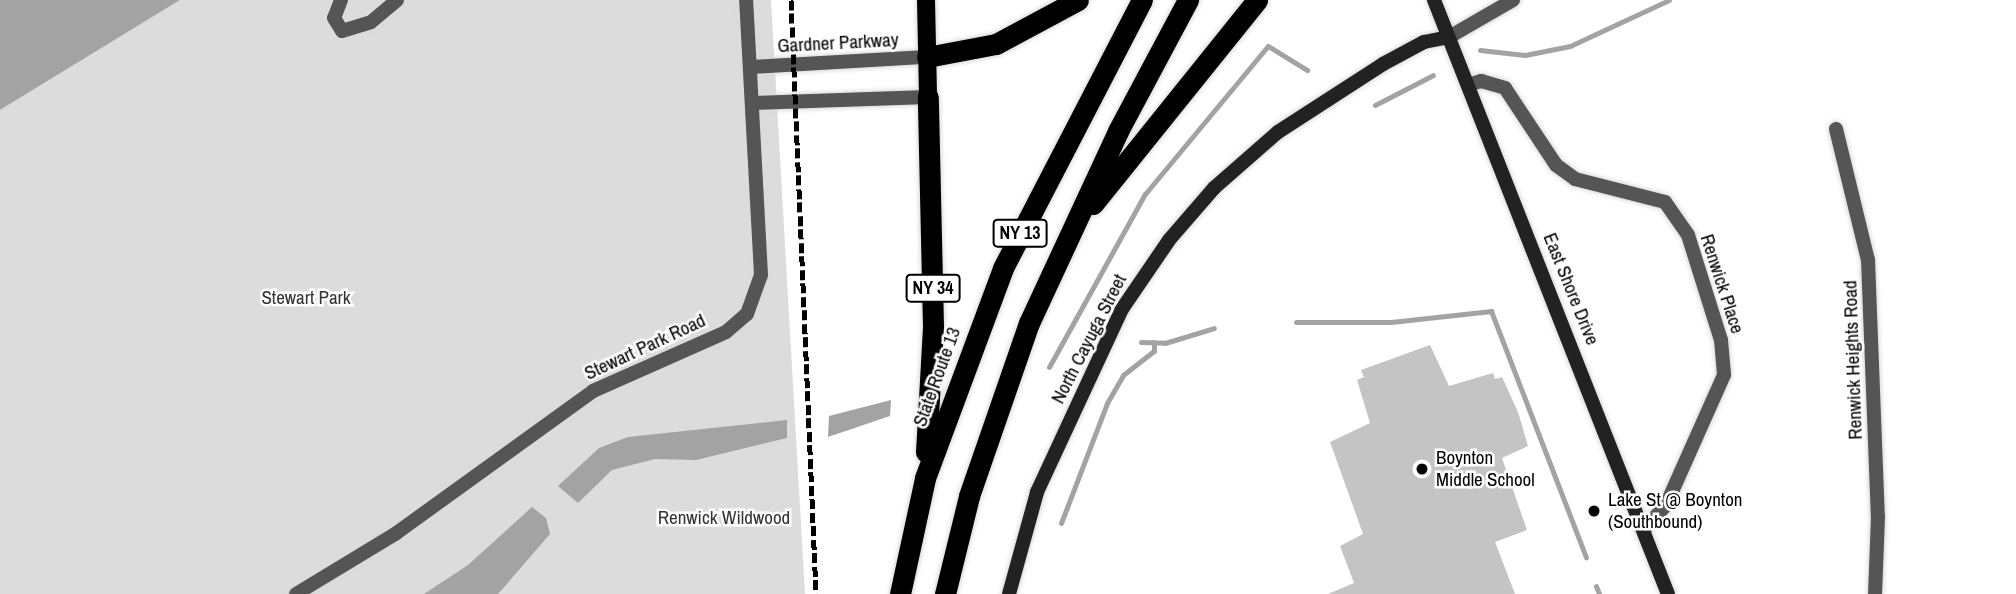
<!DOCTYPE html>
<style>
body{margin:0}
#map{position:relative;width:2016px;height:594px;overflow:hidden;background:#fff;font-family:"Archivo Narrow",sans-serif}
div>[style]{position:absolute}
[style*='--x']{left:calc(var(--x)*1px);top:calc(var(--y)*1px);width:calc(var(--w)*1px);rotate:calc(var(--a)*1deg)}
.green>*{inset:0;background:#dcdcdc}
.water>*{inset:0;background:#a3a3a3}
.stream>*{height:5px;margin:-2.5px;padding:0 2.5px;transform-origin:2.5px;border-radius:2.5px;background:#a3a3a3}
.building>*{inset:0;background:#c4c4c4}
.roads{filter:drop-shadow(0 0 2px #dbdbdb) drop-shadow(0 0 2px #dbdbdb)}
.street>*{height:14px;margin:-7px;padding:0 7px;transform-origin:7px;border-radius:7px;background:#555}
.secondary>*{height:14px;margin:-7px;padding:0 7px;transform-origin:7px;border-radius:7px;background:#222}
.primary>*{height:18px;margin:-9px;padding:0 9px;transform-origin:9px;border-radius:9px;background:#000}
.highway>*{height:21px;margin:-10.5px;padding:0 10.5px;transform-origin:10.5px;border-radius:10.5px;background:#000}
.rail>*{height:5px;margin-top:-2.5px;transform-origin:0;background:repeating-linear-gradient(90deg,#000 0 10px,transparent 0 13.5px)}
.dots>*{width:19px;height:19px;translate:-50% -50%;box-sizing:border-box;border:4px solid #fff;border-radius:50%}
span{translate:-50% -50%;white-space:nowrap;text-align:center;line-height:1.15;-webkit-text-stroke:5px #fff;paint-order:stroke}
.shield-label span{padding:2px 5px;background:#fff;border:2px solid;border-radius:5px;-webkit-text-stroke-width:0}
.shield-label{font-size:18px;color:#000;font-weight:700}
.street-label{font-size:19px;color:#000}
.park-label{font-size:19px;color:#333}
.poi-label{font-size:19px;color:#000}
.left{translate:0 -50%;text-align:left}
</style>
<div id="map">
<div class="green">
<div style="clip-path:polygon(180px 0,771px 0,805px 594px,0 594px,0 110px)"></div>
</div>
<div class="water">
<div style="clip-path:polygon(0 0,180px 0,0 110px)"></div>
<div style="clip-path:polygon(891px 400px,890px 416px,828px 437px,829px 416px)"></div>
<div style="clip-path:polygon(787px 420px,787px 438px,696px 460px,655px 459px,612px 470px,578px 503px,558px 486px,599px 448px,628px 437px)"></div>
<div style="clip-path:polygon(532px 507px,546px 518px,550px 534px,498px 594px,424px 594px,468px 565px)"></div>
</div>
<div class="stream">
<div style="--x:1480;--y:50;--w:45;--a:6.3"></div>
<div style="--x:1525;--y:55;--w:46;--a:-11.3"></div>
<div style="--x:1570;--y:46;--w:109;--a:-24.9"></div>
<div style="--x:1375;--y:105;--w:65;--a:-27.3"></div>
<div style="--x:1296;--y:322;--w:95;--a:0"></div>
<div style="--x:1391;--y:322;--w:101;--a:-6.3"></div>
<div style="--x:1491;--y:311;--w:264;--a:68.9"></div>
<div style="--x:1141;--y:342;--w:24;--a:2"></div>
<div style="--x:1165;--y:343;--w:51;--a:-17"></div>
<div style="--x:1049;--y:367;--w:198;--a:-61"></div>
<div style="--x:1145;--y:194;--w:192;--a:-50.3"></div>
<div style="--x:1268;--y:46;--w:46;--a:31.6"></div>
<div style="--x:1061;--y:523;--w:129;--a:-69"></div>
<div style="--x:1107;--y:403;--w:32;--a:-60"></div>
<div style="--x:1123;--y:375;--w:39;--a:-38"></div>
<div style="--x:1154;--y:351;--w:9;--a:-90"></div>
<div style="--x:1596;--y:586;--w:9;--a:69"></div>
</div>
<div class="building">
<div style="clip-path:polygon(1430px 345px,1449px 386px,1493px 373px,1495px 379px,1502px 377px,1518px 412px,1528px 446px,1502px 458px,1527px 530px,1495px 542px,1515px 594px,1328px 594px,1354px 583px,1340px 546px,1363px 534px,1330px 442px,1370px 423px,1357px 380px,1364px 377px,1361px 370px)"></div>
</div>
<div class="roads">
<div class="street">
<div style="--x:341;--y:0;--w:19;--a:111"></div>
<div style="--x:334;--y:18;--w:15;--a:58"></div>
<div style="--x:342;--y:31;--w:30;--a:-17"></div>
<div style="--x:371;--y:22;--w:34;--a:-40"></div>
<div style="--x:1449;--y:37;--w:74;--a:-30"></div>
<div style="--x:751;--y:67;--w:176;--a:-3.3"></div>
<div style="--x:1468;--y:85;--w:14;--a:-17"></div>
<div style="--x:1481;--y:81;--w:25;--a:16"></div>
<div style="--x:1505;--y:88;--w:92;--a:56.5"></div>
<div style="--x:1556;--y:165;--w:24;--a:36"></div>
<div style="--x:1575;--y:179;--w:93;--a:14.3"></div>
<div style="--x:1665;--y:202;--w:40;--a:55.1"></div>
<div style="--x:1688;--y:235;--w:110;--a:72.6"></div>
<div style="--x:1721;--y:340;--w:35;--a:85"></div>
<div style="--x:1724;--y:375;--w:142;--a:114"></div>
<div style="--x:1666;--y:505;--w:30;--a:132"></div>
<div style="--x:753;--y:103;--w:175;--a:-2"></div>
<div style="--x:1836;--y:129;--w:135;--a:76.3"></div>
<div style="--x:1868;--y:260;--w:257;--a:87.8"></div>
<div style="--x:1878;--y:517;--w:77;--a:92.2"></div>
<div style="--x:296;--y:594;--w:116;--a:-31.2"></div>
<div style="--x:395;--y:534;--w:244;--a:-35.8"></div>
<div style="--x:593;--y:391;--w:145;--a:-23.9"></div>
<div style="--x:726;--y:332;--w:28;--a:-41"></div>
<div style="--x:747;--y:314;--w:41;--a:-70.3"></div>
<div style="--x:761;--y:275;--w:275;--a:-93.1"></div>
</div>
<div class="secondary">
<div style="--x:1434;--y:0;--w:638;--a:68.5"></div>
<div style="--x:1009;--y:594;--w:106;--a:-74.6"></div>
<div style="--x:1037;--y:492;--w:202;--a:-65.1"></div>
<div style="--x:1122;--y:309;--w:83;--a:-55.7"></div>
<div style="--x:1169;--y:240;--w:69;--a:-49.1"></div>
<div style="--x:1214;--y:188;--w:85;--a:-41.2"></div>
<div style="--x:1278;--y:132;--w:125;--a:-32.9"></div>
<div style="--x:1383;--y:64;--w:47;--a:-28.2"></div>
<div style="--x:1424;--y:42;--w:25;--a:-11"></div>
</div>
<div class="primary">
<div style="--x:926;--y:0;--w:97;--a:88.8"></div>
</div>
<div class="highway">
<div style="--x:927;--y:57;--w:70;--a:-10.7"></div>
<div style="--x:996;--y:44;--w:93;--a:-28.2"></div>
<div style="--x:1093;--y:204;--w:262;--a:-51.2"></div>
<div style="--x:926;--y:452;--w:126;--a:-86.8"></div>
<div style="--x:933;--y:326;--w:229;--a:-91.3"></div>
<div style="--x:900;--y:594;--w:119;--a:-77.8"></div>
<div style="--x:925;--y:478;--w:224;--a:-69.6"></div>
<div style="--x:1003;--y:268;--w:302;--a:-62.6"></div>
<div style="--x:945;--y:594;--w:101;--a:-76.2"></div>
<div style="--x:969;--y:496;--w:183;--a:-70.9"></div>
<div style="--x:1029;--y:323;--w:212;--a:-65.1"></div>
<div style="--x:1118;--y:131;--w:149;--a:-61.9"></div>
</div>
</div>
<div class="rail">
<div style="--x:791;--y:0;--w:595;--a:87.59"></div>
</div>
<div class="dots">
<div style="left:1422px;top:469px;background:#000"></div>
<div style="left:1594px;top:511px;background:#000"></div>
</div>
<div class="shield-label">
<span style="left:1020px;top:233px">NY 13</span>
<span style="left:933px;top:288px">NY 34</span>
</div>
<div class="street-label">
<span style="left:838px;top:43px;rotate:-3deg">Gardner Parkway</span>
<span style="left:1722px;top:284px;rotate:72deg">Renwick Place</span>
<span style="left:1571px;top:289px;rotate:68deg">East Shore Drive</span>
<span style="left:1089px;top:339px;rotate:-63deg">North Cayuga Street</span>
<span style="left:645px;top:347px;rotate:-25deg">Stewart Park Road</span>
<span style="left:1853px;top:360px;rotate:-92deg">Renwick Heights Road</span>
<span style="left:937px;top:377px;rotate:-70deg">State Route 13</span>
</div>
<div class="park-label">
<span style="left:306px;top:298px">Stewart Park</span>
<span style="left:724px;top:518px">Renwick Wildwood</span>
</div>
<div class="poi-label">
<span class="left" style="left:1436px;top:469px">Boynton<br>Middle School</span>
<span class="left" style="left:1608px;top:511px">Lake St @ Boynton<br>(Southbound)</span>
</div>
</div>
